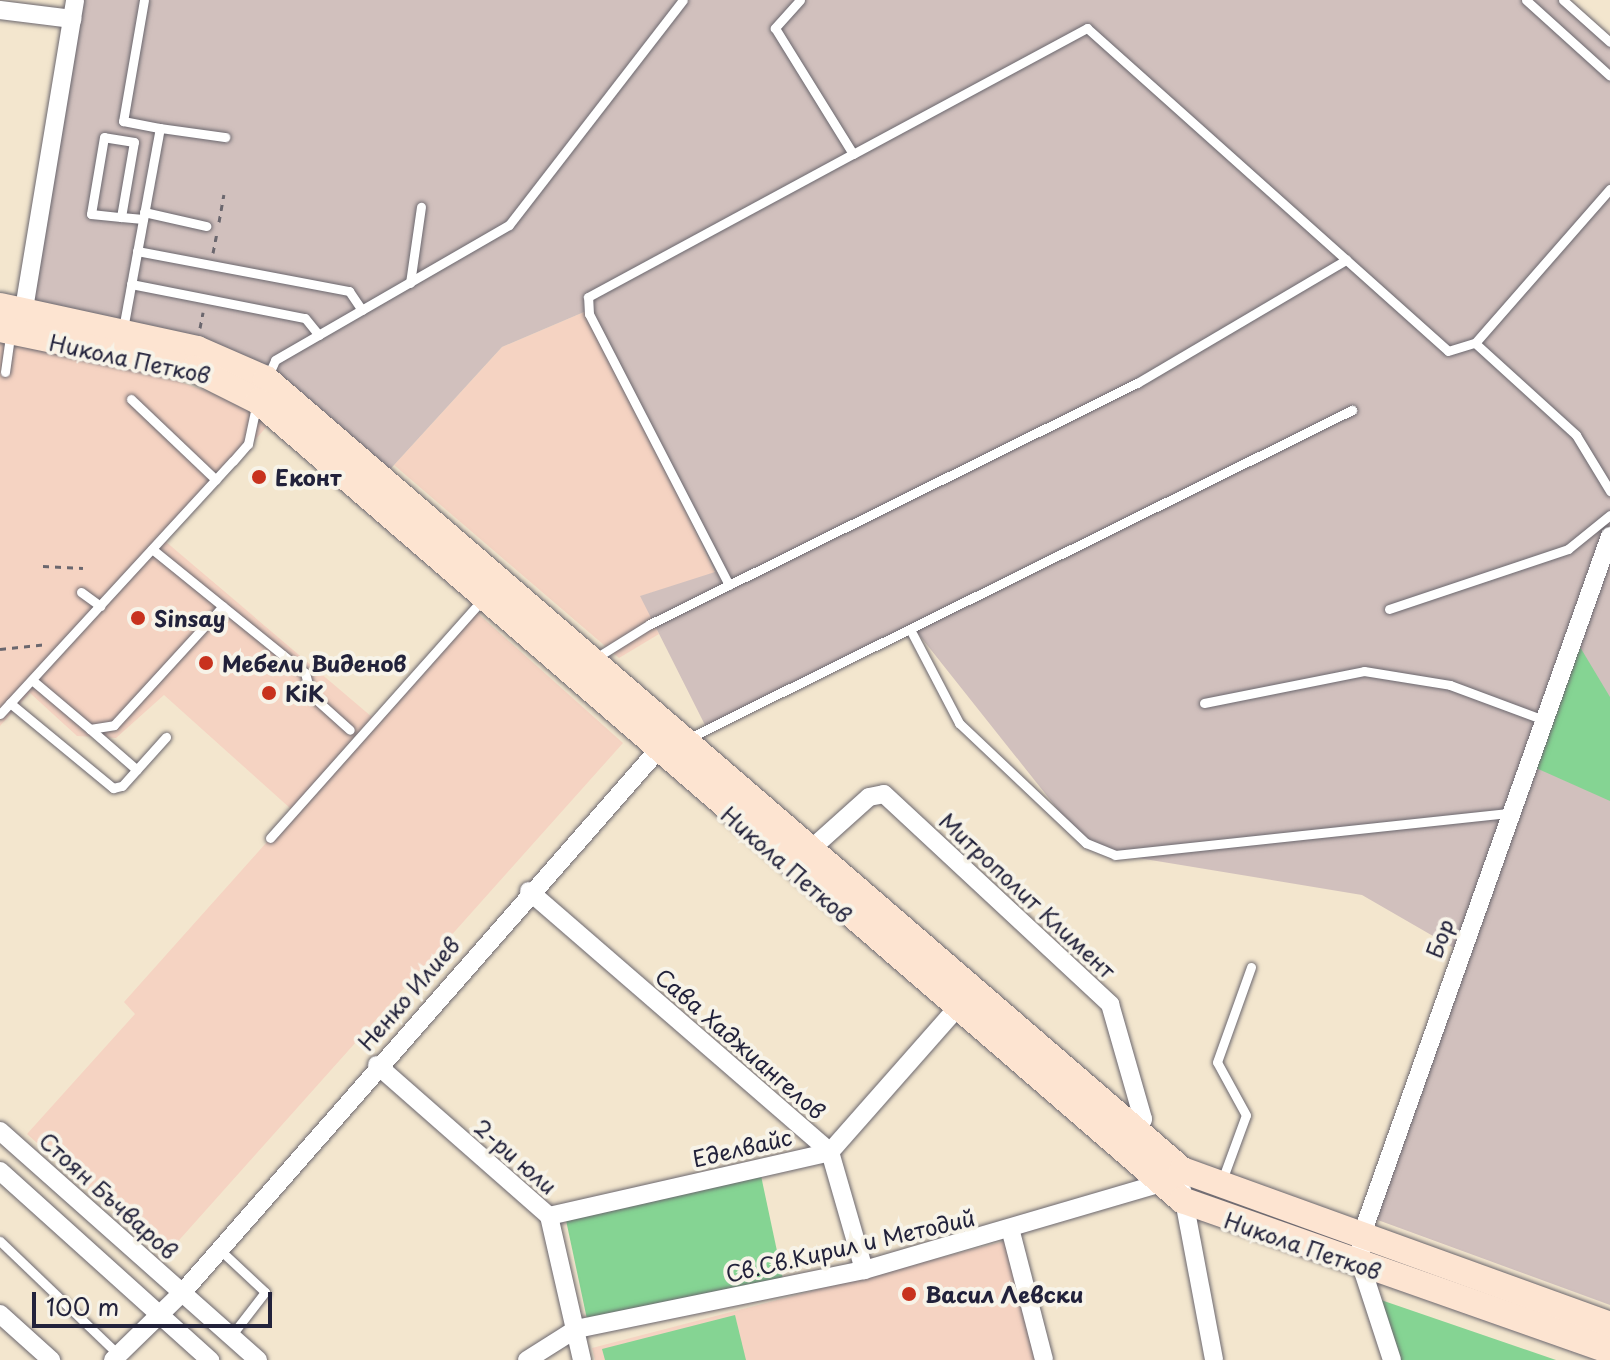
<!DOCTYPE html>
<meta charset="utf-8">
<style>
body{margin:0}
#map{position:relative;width:1610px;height:1360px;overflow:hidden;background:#f3e6ce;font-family:"Playpen Sans",sans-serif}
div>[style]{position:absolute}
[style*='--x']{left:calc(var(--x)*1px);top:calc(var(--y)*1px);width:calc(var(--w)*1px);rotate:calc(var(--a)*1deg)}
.built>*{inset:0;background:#f5d3c2}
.industrial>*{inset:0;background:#d1c0bd}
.green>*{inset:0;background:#85d493;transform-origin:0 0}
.path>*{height:3px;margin-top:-1.5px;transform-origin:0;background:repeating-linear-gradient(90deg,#6b676e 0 6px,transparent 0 12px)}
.roads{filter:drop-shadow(0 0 2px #6b676e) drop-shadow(0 0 2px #6b676e)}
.lane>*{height:9px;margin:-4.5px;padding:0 4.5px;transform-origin:4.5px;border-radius:4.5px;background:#fff}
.street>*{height:18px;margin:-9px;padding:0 9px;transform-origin:9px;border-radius:9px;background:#fff}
.secondary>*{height:26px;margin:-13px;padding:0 13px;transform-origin:13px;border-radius:13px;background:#fde4d1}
.dots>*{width:22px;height:22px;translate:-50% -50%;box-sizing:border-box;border:4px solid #f7f3e8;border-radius:50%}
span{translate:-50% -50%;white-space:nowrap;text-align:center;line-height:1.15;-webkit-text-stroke:8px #f7f3e8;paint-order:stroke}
.street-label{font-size:22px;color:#22223b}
.poi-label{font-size:22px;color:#22223b;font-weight:700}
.left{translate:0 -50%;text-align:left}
.scale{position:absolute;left:32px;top:1292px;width:240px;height:36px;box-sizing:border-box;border:4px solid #22223b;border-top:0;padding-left:10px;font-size:24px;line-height:28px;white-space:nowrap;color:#22223b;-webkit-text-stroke:6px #f7f3e8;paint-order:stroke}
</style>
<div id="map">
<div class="built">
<div style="clip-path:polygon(591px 309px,715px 573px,641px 596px,659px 634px,619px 658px,394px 465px,502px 347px)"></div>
<div style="clip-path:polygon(0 340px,171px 379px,230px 399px,269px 424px,165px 541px,372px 717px,291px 809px,164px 695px,116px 738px,77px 736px,30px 693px,0 726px)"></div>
<div style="clip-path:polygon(474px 610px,623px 743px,164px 1257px,27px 1134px,135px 1014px,124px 1002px)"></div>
<div style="clip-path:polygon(1005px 1241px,1035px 1360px,595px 1360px,592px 1348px)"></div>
</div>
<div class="industrial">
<div style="clip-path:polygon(83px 0,1569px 0,1610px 38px,1610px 1305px,1375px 1219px,1459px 951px,1362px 895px,1090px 850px,916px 631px,708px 731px,640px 596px,715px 572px,591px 309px,502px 347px,384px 476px,336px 432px,24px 312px)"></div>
</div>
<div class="green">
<div style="clip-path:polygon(1574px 637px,1610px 697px,1610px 801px,1527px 764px)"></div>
<div style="left:760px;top:1171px;width:112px;height:200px;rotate:78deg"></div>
<div style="clip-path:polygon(1381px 1300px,1556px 1360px,1397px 1360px)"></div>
<div style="clip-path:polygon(735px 1315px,746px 1360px,605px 1360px,602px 1349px)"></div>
</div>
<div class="path">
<div style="--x:219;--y:222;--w:28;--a:-80"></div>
<div style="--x:213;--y:253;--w:20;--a:-79"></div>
<div style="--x:200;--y:328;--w:16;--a:-79"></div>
<div style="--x:43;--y:566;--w:40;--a:2.9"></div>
<div style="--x:0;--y:649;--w:48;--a:-5.9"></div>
</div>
<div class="roads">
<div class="lane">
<div style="--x:144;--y:0;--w:123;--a:99.8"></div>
<div style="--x:123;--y:121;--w:38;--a:11"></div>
<div style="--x:800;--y:0;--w:38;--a:132"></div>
<div style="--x:775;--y:28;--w:148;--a:58.2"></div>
<div style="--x:853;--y:154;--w:266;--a:-28.3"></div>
<div style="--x:1087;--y:28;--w:484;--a:41.8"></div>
<div style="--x:1448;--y:351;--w:28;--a:-17"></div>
<div style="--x:1475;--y:343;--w:205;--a:-48.8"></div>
<div style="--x:1526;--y:0;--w:113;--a:42.1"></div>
<div style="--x:1563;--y:0;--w:63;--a:41.8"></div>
<div style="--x:144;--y:212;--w:64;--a:12.7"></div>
<div style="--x:121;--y:217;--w:76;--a:-80.2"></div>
<div style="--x:134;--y:142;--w:30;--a:-171"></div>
<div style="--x:104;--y:137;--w:78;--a:99.6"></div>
<div style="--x:91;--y:214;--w:30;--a:6"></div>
<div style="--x:121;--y:217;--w:22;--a:5"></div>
<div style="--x:137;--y:251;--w:216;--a:10.7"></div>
<div style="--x:349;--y:291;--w:23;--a:56"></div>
<div style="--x:410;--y:283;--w:77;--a:-81.8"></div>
<div style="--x:131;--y:284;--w:177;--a:11.1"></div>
<div style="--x:305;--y:318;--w:22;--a:51"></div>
<div style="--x:123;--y:329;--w:204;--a:-79.6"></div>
<div style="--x:160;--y:128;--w:66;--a:7.9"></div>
<div style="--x:1475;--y:343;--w:137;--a:42.3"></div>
<div style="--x:1576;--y:435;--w:66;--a:58.7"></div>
<div style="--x:5;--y:372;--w:37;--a:-82"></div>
<div style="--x:268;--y:376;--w:17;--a:-66"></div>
<div style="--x:275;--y:360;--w:270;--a:-30"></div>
<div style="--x:509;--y:225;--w:284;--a:-52.3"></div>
<div style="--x:131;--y:399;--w:117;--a:43.6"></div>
<div style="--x:152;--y:549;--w:197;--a:39"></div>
<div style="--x:305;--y:673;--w:23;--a:75"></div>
<div style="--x:311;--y:695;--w:52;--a:41.9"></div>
<div style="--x:729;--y:585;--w:305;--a:-117.3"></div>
<div style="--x:589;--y:314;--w:17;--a:-93"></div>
<div style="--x:588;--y:297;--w:301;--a:-28.4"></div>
<div style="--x:81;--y:592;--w:24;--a:36"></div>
<div style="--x:1389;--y:609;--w:189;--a:-18.5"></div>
<div style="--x:1568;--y:549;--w:54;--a:-39"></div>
<div style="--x:912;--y:633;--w:102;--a:62.4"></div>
<div style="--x:959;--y:723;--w:175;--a:43.4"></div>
<div style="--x:1086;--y:843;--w:31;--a:22"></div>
<div style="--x:1115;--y:855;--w:398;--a:-6.1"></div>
<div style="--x:594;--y:659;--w:66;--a:-32"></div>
<div style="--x:650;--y:624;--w:543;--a:-26.33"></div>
<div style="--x:1137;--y:383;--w:243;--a:-30.5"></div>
<div style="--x:32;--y:680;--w:76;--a:40.2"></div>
<div style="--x:90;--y:729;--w:24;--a:-9"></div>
<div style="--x:114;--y:725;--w:161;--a:-47.5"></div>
<div style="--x:10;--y:703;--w:134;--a:39.5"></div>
<div style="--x:113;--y:788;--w:9;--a:-13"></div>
<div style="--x:122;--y:786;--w:66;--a:-48.1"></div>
<div style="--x:1204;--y:703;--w:163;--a:-11.3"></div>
<div style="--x:1364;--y:671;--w:87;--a:9.2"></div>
<div style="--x:1450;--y:685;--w:100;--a:20.4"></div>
<div style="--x:0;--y:714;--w:344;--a:-47.4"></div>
<div style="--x:233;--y:461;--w:23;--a:-49"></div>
<div style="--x:248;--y:444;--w:40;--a:-78"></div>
<div style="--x:90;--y:729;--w:62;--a:41.1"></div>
<div style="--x:689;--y:738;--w:740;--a:-26.32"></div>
<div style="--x:270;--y:838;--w:322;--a:-48.3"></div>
<div style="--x:1221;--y:1183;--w:72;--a:-69.8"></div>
<div style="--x:1246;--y:1115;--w:60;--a:-118.7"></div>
<div style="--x:1217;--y:1062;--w:101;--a:-70.3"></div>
<div style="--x:0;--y:1241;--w:163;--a:43.8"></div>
<div style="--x:219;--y:1249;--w:63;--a:43.1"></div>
<div style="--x:265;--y:1292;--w:56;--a:127.7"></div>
</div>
<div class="street">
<div style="--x:0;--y:10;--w:73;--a:7.1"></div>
<div style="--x:22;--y:321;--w:325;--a:-80.6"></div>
<div style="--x:810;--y:850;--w:79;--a:-41.9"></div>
<div style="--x:869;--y:797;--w:15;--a:-11"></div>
<div style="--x:884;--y:794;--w:309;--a:42.9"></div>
<div style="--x:1110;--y:1004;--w:120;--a:74"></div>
<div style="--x:1143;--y:1119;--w:14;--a:115"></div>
<div style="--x:529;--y:891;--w:398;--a:40.9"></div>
<div style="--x:830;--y:1152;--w:123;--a:73.9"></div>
<div style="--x:377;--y:1065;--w:229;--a:41.3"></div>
<div style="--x:549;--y:1216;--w:148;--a:77.1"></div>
<div style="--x:0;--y:1131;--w:345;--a:41.6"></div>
<div style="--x:0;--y:1171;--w:283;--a:42"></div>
<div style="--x:1182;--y:1190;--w:173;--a:79.3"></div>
<div style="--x:549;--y:1216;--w:288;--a:-12.8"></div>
<div style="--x:830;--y:1152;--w:204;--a:-48.6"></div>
<div style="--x:1011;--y:1232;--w:132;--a:75.5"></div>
<div style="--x:0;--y:1314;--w:69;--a:42"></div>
<div style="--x:113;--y:1360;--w:96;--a:-44.2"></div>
<div style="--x:182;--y:1293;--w:733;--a:-48.76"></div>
<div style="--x:527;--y:1360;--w:58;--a:-32.3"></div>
<div style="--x:576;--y:1329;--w:294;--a:-11.6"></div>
<div style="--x:864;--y:1270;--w:321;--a:-16.3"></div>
<div style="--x:1392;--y:1360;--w:100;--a:-108.1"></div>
<div style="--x:1361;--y:1265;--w:28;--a:-90"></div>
<div style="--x:1361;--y:1237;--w:744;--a:-70.44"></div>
</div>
<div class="secondary">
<div style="--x:0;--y:306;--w:202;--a:12.3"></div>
<div style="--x:197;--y:349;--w:75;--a:23.5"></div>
<div style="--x:266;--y:379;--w:1210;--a:40.81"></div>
<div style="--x:1182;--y:1170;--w:455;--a:19.9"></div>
<div style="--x:0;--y:329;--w:198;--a:11.7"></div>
<div style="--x:194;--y:369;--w:72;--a:26.6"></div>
<div style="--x:258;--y:401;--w:1222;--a:40.85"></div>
<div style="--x:1182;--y:1200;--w:454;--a:19.4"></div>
</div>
</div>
<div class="dots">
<div style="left:259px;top:477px;background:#c8321e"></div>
<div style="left:138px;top:618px;background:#c8321e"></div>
<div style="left:206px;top:663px;background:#c8321e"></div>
<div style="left:269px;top:693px;background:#c8321e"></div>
<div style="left:909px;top:1294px;background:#c8321e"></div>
</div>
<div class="street-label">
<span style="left:130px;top:358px;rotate:12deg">Никола Петков</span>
<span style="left:787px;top:864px;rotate:41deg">Никола Петков</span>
<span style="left:1028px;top:895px;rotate:43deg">Митрополит Климент</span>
<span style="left:1439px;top:938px;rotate:-70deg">Бор</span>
<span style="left:408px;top:993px;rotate:-49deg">Ненко Илиев</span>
<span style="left:741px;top:1043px;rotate:41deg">Сава Хаджиангелов</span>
<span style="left:742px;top:1147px;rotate:-13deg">Еделвайс</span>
<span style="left:516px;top:1156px;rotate:41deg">2-ри юли</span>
<span style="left:109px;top:1195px;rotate:42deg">Стоян Бъчваров</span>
<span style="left:850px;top:1245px;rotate:-13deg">Св.Св.Кирил и Методий</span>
<span style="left:1303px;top:1245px;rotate:19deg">Никола Петков</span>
</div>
<div class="poi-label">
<span class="left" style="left:275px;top:477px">Еконт</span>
<span class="left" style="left:154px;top:618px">Sinsay</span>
<span class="left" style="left:222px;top:663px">Мебели Виденов</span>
<span class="left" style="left:285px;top:693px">KiK</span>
<span class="left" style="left:925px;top:1294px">Васил Левски</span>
</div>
<div class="scale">100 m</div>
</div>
